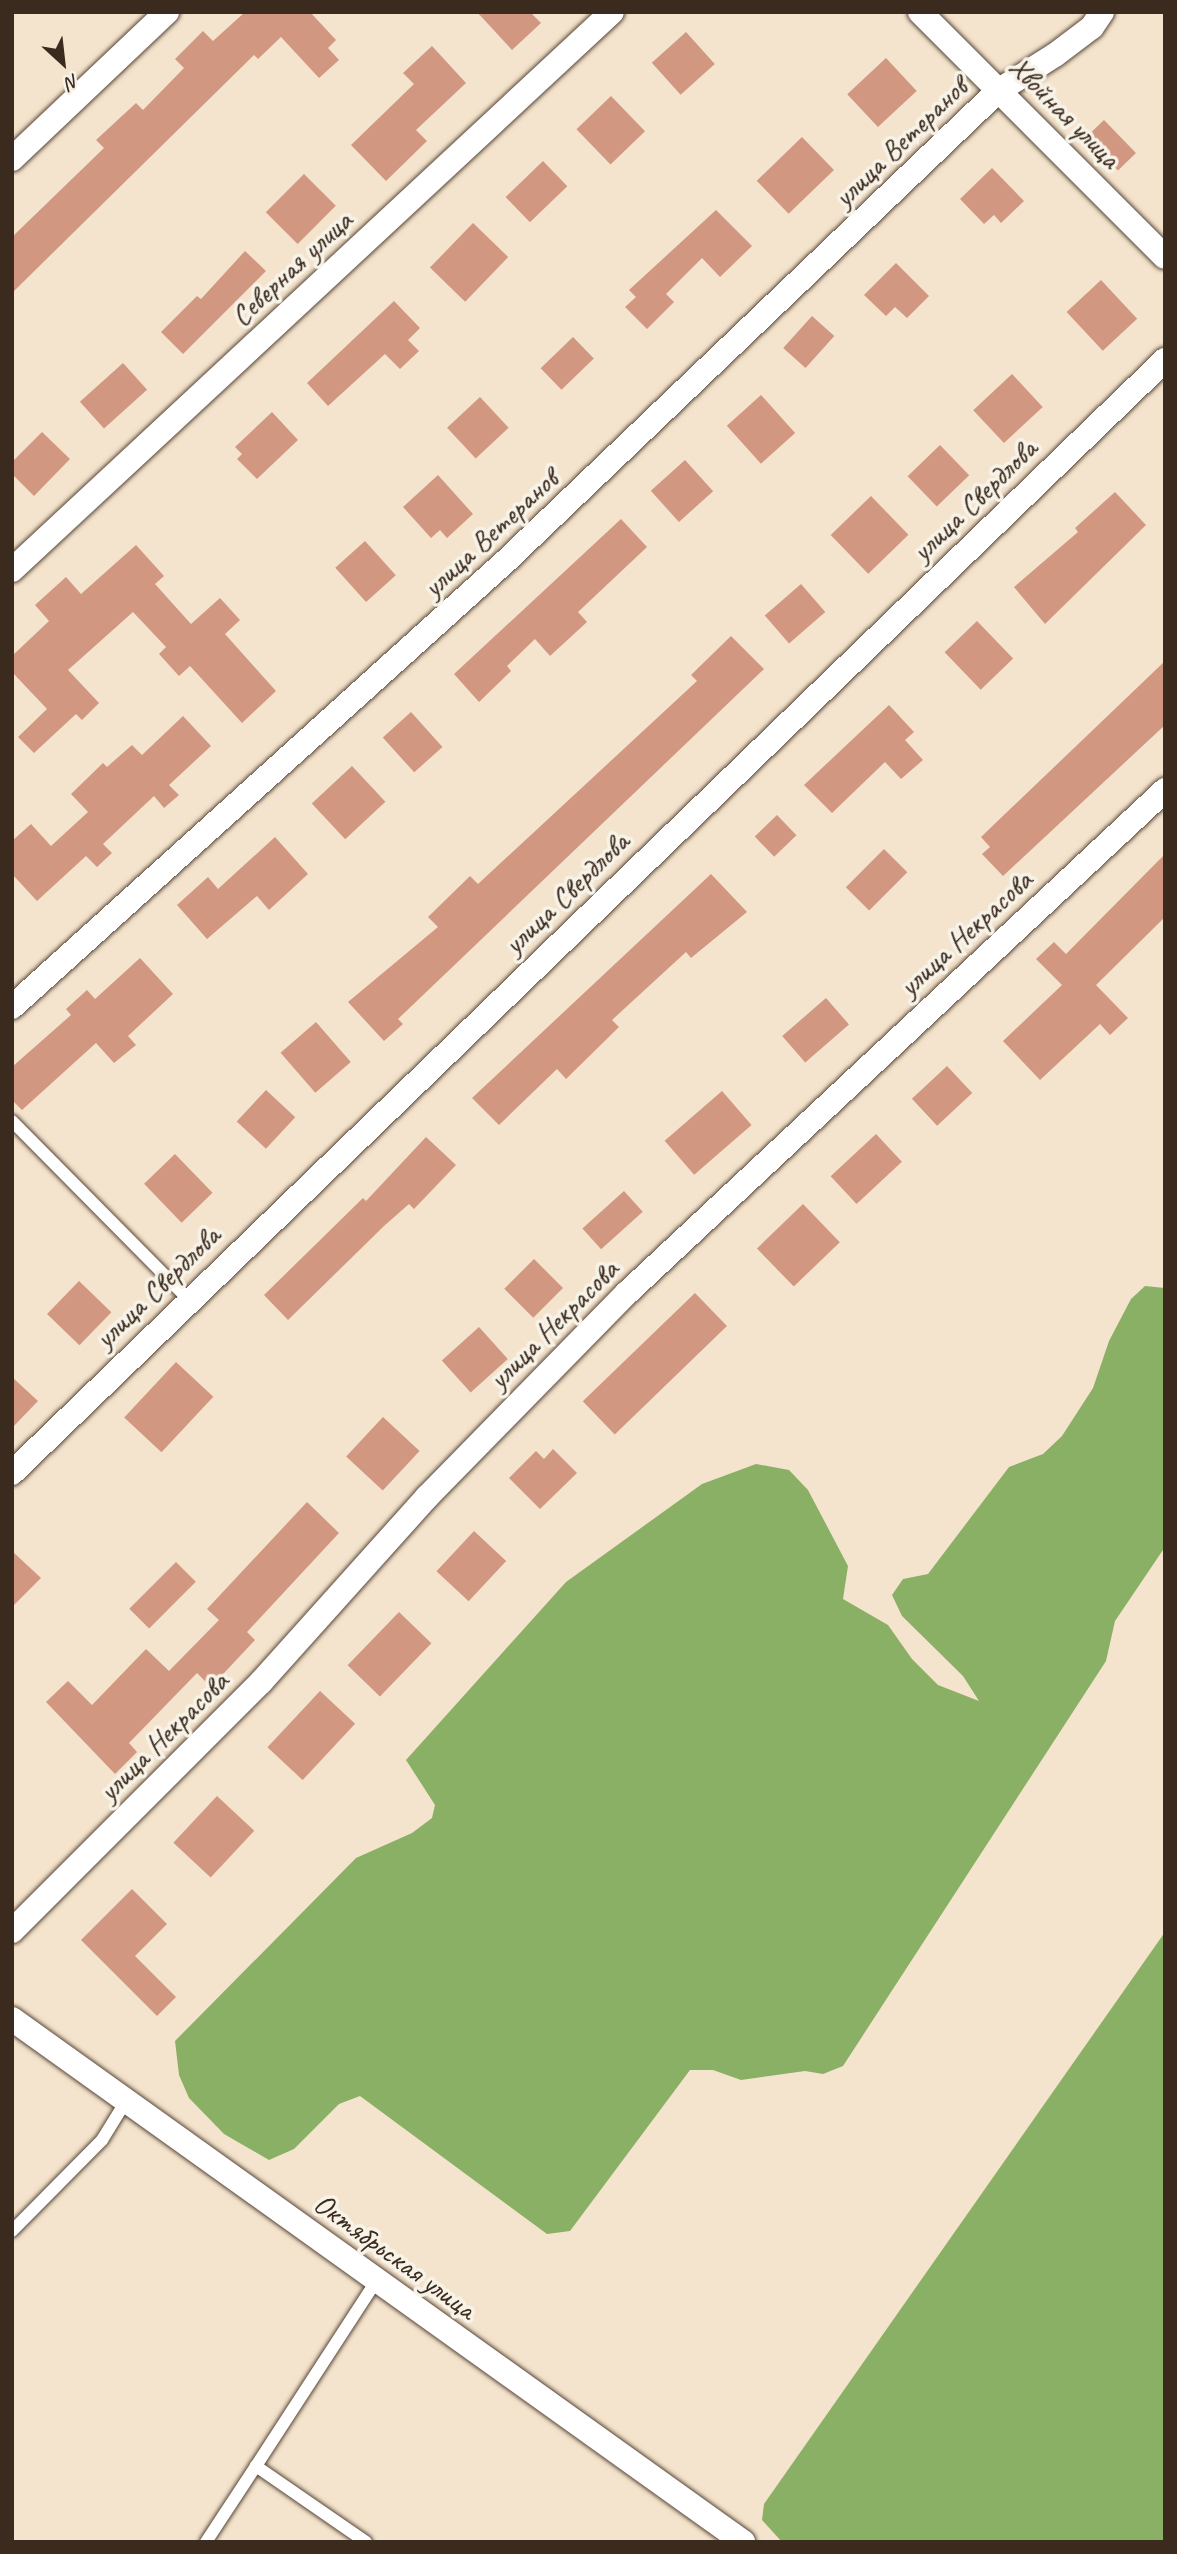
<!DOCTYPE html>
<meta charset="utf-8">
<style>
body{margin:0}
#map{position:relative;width:1177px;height:2554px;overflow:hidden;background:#f5e4cd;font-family:Caveat,sans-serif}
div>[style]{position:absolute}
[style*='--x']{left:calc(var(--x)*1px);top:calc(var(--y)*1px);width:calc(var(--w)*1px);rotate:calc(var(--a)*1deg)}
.forest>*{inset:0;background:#89b065}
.building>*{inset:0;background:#d19781;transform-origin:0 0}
.roads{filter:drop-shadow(0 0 2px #574638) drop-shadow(0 0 2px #574638)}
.lane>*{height:12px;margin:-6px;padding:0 6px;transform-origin:6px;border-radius:6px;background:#fff}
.street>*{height:24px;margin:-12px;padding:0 12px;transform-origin:12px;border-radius:12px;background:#fff}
span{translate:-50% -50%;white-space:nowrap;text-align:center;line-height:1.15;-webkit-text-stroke:7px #f7f3e8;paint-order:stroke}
.street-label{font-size:30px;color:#3b2a1e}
.frame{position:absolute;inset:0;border:14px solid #3b2a1e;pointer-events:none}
.north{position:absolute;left:28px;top:28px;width:70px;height:70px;-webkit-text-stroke:5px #f7f3e8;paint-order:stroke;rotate:153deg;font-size:19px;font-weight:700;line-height:28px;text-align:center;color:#3b2a1e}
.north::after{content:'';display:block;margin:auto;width:24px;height:32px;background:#3b2a1e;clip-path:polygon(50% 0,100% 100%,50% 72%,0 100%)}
</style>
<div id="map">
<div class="forest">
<div style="clip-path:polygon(1145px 1286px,1165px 1288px,1165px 1547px,1115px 1621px,1106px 1661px,843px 2066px,823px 2074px,805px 2071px,741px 2080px,713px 2070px,690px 2070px,570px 2231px,547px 2234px,360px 2096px,339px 2104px,294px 2149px,269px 2160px,224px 2134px,189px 2098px,179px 2075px,175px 2041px,356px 1858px,412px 1833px,432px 1818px,435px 1805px,406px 1760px,566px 1582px,702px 1484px,756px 1464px,789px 1470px,808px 1490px,848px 1566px,843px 1599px,888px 1625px,912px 1659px,938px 1685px,979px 1701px,963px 1676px,902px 1616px,892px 1595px,903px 1579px,928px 1574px,1009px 1467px,1043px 1454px,1062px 1436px,1093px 1388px,1109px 1341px,1131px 1299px)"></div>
<div style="clip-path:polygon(1165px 1932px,1165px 2542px,782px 2542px,762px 2520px,764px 2504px)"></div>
</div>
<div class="building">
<div style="clip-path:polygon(245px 12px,310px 12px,336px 40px,328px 48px,339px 60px,319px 78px,281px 37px,258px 59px,254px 55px,12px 293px,12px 237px,104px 148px,96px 140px,136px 103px,143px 110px,184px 68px,175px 59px,203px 31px,213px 41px)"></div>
<div style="clip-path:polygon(477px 12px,530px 12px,541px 23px,512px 50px)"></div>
<div style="left:686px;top:32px;width:43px;height:46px;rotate:48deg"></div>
<div style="clip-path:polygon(432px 46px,466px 83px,416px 130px,427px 141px,386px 181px,351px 145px,414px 84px,403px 73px)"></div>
<div style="left:886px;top:58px;width:45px;height:53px;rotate:47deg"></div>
<div style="left:611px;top:96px;width:49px;height:48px;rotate:46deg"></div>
<div style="left:1104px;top:120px;width:46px;height:25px;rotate:46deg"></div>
<div style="left:802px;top:137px;width:46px;height:63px;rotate:46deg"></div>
<div style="left:543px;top:161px;width:35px;height:52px;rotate:46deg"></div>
<div style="clip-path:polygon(992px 168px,1024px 201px,1001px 223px,994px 215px,984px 224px,960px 199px)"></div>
<div style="left:304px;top:174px;width:45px;height:54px;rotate:45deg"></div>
<div style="clip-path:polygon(716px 210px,752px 246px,720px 277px,702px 258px,666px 294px,674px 302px,647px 329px,625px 307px,636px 297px,629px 290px)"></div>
<div style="left:473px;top:223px;width:49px;height:62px;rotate:44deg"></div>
<div style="clip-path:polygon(245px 251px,266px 271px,183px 354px,161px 332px,197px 296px,201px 299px)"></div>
<div style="clip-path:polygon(896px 263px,929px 296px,907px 318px,895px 307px,886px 316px,864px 295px)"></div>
<div style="left:1101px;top:280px;width:53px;height:47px;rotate:47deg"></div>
<div style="clip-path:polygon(394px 301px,420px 328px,408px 340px,419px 351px,400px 369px,385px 354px,328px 406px,307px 383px)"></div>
<div style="left:812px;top:316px;width:30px;height:43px;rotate:42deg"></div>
<div style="left:573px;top:337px;width:30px;height:45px;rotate:46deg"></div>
<div style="left:123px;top:363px;width:36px;height:58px;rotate:48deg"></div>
<div style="left:1012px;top:374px;width:45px;height:53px;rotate:47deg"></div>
<div style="left:761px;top:395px;width:51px;height:46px;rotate:48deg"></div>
<div style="left:480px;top:397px;width:42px;height:45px;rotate:47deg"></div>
<div style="clip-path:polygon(272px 412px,298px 440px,257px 479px,237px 459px,242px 454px,235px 447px)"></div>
<div style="clip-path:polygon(42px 432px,70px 459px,34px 496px,12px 474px,12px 462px)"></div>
<div style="left:940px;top:445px;width:42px;height:45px;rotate:46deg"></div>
<div style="left:685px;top:460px;width:42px;height:46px;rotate:48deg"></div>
<div style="clip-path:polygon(438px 475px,473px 514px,447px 538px,440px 530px,431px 538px,403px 507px)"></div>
<div style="clip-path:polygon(1115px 492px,1146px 525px,1045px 624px,1014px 587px,1078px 532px,1075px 528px)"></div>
<div style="left:871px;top:496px;width:54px;height:56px;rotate:46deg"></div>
<div style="clip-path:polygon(621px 519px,647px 547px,578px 612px,587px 622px,550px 656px,535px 639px,507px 666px,511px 671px,479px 702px,454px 674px)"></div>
<div style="left:365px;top:541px;width:46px;height:40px;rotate:48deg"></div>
<div style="clip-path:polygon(136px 545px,164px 576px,155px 584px,191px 624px,220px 598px,240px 620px,225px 634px,276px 691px,242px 723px,190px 666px,179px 676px,159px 654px,166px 647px,133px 612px,68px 670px,99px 703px,82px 720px,76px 714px,34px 753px,18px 737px,47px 709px,12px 672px,12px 656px,49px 621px,35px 605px,66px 577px,81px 594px)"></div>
<div style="left:801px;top:584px;width:37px;height:48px;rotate:49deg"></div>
<div style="left:977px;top:621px;width:52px;height:45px;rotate:46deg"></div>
<div style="clip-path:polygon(731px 636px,764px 669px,398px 1019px,403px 1024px,384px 1041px,348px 1002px,438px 927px,428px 917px,470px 876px,478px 884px,697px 681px,691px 675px)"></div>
<div style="clip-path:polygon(1165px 661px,1165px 725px,1003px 876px,982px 854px,990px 847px,981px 837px)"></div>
<div style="clip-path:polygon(889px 705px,914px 732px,905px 740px,923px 760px,901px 779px,885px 762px,832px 813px,804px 785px)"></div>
<div style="left:411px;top:712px;width:47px;height:38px;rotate:48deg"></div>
<div style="clip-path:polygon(183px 716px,211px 746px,169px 785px,179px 795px,164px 808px,154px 796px,103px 844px,112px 853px,97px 867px,86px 856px,37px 901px,12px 874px,12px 841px,31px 824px,51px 846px,88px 812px,71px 794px,103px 763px,107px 767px,132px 745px,142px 755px)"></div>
<div style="left:352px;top:766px;width:49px;height:55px;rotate:47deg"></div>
<div style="left:777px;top:815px;width:28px;height:31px;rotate:46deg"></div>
<div style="clip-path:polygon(275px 837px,308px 874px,269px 910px,257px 896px,207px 939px,177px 905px,208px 877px,218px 889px)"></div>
<div style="left:884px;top:849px;width:33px;height:54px;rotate:45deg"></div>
<div style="clip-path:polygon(1165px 854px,1165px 917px,1096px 985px,1128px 1018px,1110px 1035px,1100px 1024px,1040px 1080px,1003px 1041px,1062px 985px,1036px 959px,1054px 942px,1066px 954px)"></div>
<div style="clip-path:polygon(711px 874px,747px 912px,691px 958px,686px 952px,612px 1020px,619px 1027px,566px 1079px,557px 1069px,499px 1125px,472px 1098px)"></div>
<div style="clip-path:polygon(140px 958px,173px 994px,128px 1036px,136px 1045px,114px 1063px,96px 1043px,22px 1110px,12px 1100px,12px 1067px,71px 1015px,66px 1009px,87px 990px,95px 999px)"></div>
<div style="left:826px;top:998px;width:35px;height:58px;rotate:49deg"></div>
<div style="left:316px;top:1022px;width:53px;height:47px;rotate:49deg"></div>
<div style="left:947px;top:1066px;width:37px;height:48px;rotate:47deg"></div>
<div style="left:266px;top:1090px;width:40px;height:43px;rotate:43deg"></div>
<div style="left:722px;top:1091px;width:45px;height:76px;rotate:49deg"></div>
<div style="left:876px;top:1134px;width:38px;height:62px;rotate:47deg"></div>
<div style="clip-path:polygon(426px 1137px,456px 1165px,414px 1209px,409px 1204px,384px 1226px,288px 1320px,264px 1295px,363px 1198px,366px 1201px)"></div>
<div style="left:175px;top:1154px;width:54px;height:43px;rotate:46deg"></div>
<div style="left:624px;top:1191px;width:28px;height:56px;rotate:48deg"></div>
<div style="left:803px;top:1204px;width:53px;height:64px;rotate:46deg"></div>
<div style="left:534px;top:1259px;width:41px;height:42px;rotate:45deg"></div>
<div style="left:79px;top:1281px;width:45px;height:46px;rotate:44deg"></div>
<div style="left:695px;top:1293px;width:46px;height:156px;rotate:46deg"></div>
<div style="left:479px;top:1327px;width:43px;height:50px;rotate:48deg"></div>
<div style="left:176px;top:1362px;width:51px;height:76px;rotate:43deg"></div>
<div style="clip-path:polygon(12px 1377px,38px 1401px,12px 1428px)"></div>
<div style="left:383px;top:1417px;width:50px;height:54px;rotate:43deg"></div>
<div style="clip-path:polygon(553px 1449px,577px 1473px,540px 1509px,509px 1478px,536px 1451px,544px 1459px)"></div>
<div style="clip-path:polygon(307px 1502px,339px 1533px,247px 1632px,255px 1640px,225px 1672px,211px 1687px,197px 1673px,129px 1743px,137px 1752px,115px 1774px,46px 1702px,68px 1681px,92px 1705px,146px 1649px,169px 1671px,219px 1620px,207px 1609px)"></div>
<div style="left:474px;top:1531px;width:44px;height:55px;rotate:43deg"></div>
<div style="clip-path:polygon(12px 1551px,41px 1578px,12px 1607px)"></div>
<div style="left:176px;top:1562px;width:28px;height:66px;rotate:45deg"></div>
<div style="left:399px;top:1612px;width:45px;height:74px;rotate:44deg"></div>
<div style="left:320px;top:1691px;width:48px;height:77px;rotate:43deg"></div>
<div style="left:217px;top:1796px;width:51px;height:64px;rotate:43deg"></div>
<div style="clip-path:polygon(132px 1889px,167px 1924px,135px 1956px,176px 1997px,157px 2016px,81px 1940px)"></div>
</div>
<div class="roads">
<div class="lane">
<div style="--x:12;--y:1121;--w:250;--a:45.3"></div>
<div style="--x:12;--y:2231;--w:128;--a:-45.3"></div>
<div style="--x:102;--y:2140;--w:46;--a:-58.4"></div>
<div style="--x:206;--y:2542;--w:91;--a:-56.7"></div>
<div style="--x:366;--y:2542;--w:134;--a:-145.4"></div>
<div style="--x:256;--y:2466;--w:221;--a:-57"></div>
</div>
<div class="street">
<div style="--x:920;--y:12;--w:346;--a:45"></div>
<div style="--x:12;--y:159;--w:214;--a:-43.5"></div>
<div style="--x:12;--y:570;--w:819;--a:-42.92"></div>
<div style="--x:12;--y:1007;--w:667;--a:-42.08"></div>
<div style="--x:507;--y:560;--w:679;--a:-43.69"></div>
<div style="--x:998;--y:91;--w:67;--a:-32.3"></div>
<div style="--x:1055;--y:55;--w:46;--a:-37.1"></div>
<div style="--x:1092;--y:27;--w:18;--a:-56"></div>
<div style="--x:12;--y:1473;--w:1603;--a:-43.99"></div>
<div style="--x:12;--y:1931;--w:352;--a:-45"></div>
<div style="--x:261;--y:1682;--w:249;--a:-48.1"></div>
<div style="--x:427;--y:1497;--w:286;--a:-45.6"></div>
<div style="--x:627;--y:1293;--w:737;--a:-43.07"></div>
<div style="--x:12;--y:2019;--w:899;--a:35.58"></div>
</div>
</div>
<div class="street-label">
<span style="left:1065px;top:112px;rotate:45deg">Хвойная улица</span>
<span style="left:900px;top:142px;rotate:-44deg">улица Ветеранов</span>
<span style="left:291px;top:268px;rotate:-43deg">Северная улица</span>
<span style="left:974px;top:500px;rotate:-44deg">улица Свердлова</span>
<span style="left:490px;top:533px;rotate:-43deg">улица Ветеранов</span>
<span style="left:566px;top:893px;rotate:-44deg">улица Свердлова</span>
<span style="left:965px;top:933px;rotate:-43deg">улица Некрасова</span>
<span style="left:157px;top:1287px;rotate:-44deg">улица Свердлова</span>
<span style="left:553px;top:1324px;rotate:-45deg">улица Некрасова</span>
<span style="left:163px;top:1736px;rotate:-45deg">улица Некрасова</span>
<span style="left:395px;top:2256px;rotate:36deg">Октябрьская улица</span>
</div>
<div class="frame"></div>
<div class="north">N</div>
</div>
